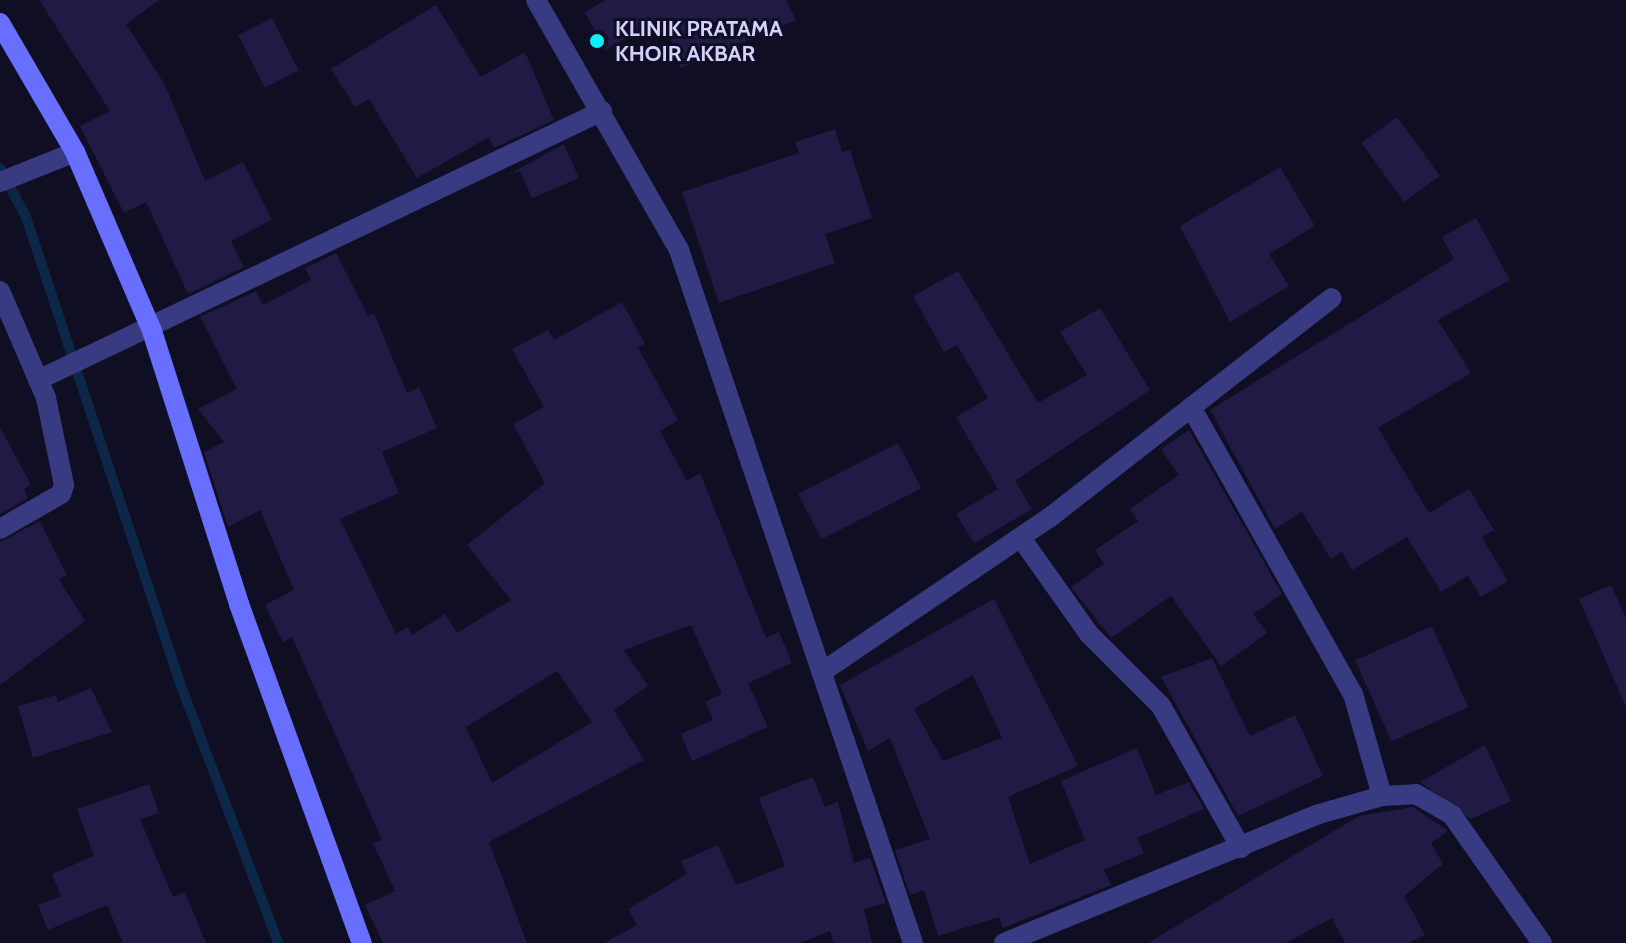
<!DOCTYPE html>
<style>
body{margin:0}
#map{position:relative;width:1626px;height:943px;overflow:hidden;background:#100e23;font-family:Cabin,sans-serif}
div>[style]{position:absolute}
[style*='--x']{left:calc(var(--x)*1px);top:calc(var(--y)*1px);width:calc(var(--w)*1px);rotate:calc(var(--a)*1deg)}
.stream>*{height:10px;margin:-5px;padding:0 5px;transform-origin:5px;border-radius:5px;background:#0d2749}
.building>*{inset:0;background:#201a44;transform-origin:0 0}
.minor>*{height:20px;margin:-10px;padding:0 10px;transform-origin:10px;border-radius:10px;background:#393b82}
.secondary>*{height:20px;margin:-10px;padding:0 10px;transform-origin:10px;border-radius:10px;background:#686eff}
.dots>*{width:22px;height:22px;translate:-50% -50%;box-sizing:border-box;border:4px solid #100e23;border-radius:50%}
span{translate:-50% -50%;white-space:nowrap;text-align:center;line-height:1.15;-webkit-text-stroke:6px #100e23;paint-order:stroke}
.poi-label{font-size:22px;color:#d3d1ff;font-weight:700}
.left{translate:0 -50%;text-align:left}
</style>
<div id="map">
<div class="stream">
<div style="--x:0;--y:168;--w:55;--a:62"></div>
<div style="--x:26;--y:217;--w:491;--a:71.7"></div>
<div style="--x:180;--y:683;--w:278;--a:69.3"></div>
</div>
<div class="building">
<div style="clip-path:polygon(39px 0,159px 0,126px 24px,165px 85px,205px 181px,243px 162px,272px 220px,231px 241px,244px 267px,188px 294px,146px 202px,124px 213px,80px 126px,110px 111px)"></div>
<div style="clip-path:polygon(606px 0,786px 0,796px 20px,681px 68px,663px 18px,605px 50px,585px 12px)"></div>
<div style="clip-path:polygon(436px 5px,481px 77px,525px 52px,554px 120px,494px 148px,489px 137px,417px 178px,369px 99px,355px 107px,331px 69px)"></div>
<div style="left:272px;top:18px;width:59px;height:38px;rotate:63deg"></div>
<div style="left:1397px;top:117px;width:73px;height:44px;rotate:54deg"></div>
<div style="clip-path:polygon(835px 129px,842px 152px,850px 150px,872px 218px,825px 234px,835px 263px,719px 303px,682px 192px,799px 153px,795px 142px)"></div>
<div style="clip-path:polygon(564px 144px,579px 178px,532px 198px,520px 171px,506px 176px)"></div>
<div style="clip-path:polygon(1280px 167px,1315px 226px,1269px 254px,1289px 286px,1230px 322px,1180px 226px)"></div>
<div style="clip-path:polygon(1476px 218px,1510px 280px,1438px 320px,1471px 373px,1378px 428px,1429px 513px,1469px 489px,1494px 530px,1482px 537px,1508px 581px,1481px 597px,1468px 576px,1441px 592px,1407px 537px,1352px 570px,1342px 552px,1331px 559px,1302px 512px,1275px 529px,1210px 410px,1454px 259px,1442px 237px)"></div>
<div style="clip-path:polygon(evenodd,336px 253px,368px 316px,374px 313px,407px 393px,419px 387px,437px 428px,382px 452px,399px 493px,340px 519px,396px 634px,407px 627px,412px 635px,445px 614px,457px 633px,511px 600px,467px 545px,545px 483px,513px 424px,544px 407px,512px 349px,548px 330px,554px 340px,622px 302px,645px 344px,638px 348px,678px 420px,660px 431px,687px 481px,700px 473px,766px 638px,779px 632px,792px 663px,748px 683px,768px 727px,692px 761px,681px 734px,713px 720px,705px 702px,722px 694px,691px 625px,624px 650px,648px 686px,614px 710px,644px 760px,489px 842px,527px 943px,383px 943px,365px 905px,395px 891px,373px 843px,382px 840px,292px 637px,283px 642px,265px 605px,294px 590px,260px 510px,228px 527px,204px 452px,224px 442px,198px 409px,237px 389px,200px 317px,256px 291px,263px 305px,311px 280px,305px 268px,336px 253px,557px 671px,592px 722px,492px 783px,466px 727px,557px 671px)"></div>
<div style="clip-path:polygon(958px 271px,1038px 403px,1087px 375px,1060px 332px,1100px 308px,1150px 390px,1015px 481px,1032px 509px,974px 543px,956px 514px,998px 489px,956px 417px,988px 398px,957px 345px,944px 352px,913px 296px)"></div>
<div style="clip-path:polygon(0 427px,31px 485px,24px 489px,28px 498px,0 514px)"></div>
<div style="clip-path:polygon(1189px 430px,1282px 594px,1253px 614px,1267px 633px,1221px 666px,1171px 596px,1111px 638px,1071px 587px,1104px 564px,1095px 550px,1138px 521px,1130px 509px,1179px 475px,1161px 449px)"></div>
<div style="left:898px;top:443px;width:51px;height:112px;rotate:63deg"></div>
<div style="clip-path:polygon(40px 521px,67px 575px,59px 579px,85px 621px,0 685px,0 542px)"></div>
<div style="clip-path:polygon(1611px 585px,1626px 618px,1626px 707px,1579px 599px)"></div>
<div style="clip-path:polygon(evenodd,994px 599px,1078px 766px,1008px 797px,1030px 864px,1085px 840px,1061px 781px,1137px 748px,1156px 795px,1189px 782px,1204px 809px,1137px 838px,1144px 853px,1104px 870px,1111px 885px,1003px 928px,999px 917px,938px 936px,924px 890px,910px 895px,895px 850px,930px 839px,890px 738px,868px 751px,840px 685px,994px 599px,973px 675px,1002px 738px,943px 761px,914px 709px,973px 675px)"></div>
<div style="left:1432px;top:626px;width:89px;height:84px;rotate:66deg"></div>
<div style="clip-path:polygon(1212px 658px,1250px 736px,1295px 715px,1323px 776px,1238px 816px,1161px 677px)"></div>
<div style="clip-path:polygon(91px 688px,112px 732px,33px 758px,18px 706px,56px 695px,58px 702px)"></div>
<div style="clip-path:polygon(1485px 745px,1511px 801px,1471px 819px,1420px 782px)"></div>
<div style="clip-path:polygon(813px 777px,825px 807px,838px 802px,854px 863px,870px 858px,886px 903px,864px 909px,872px 943px,834px 943px,830px 931px,800px 943px,604px 943px,637px 925px,628px 909px,687px 874px,681px 861px,718px 845px,736px 885px,785px 866px,759px 798px)"></div>
<div style="clip-path:polygon(149px 784px,159px 813px,140px 819px,173px 897px,185px 892px,206px 943px,123px 943px,107px 905px,48px 930px,38px 905px,61px 896px,52px 874px,94px 856px,77px 809px)"></div>
<div style="clip-path:polygon(1413px 807px,1448px 831px,1431px 843px,1443px 864px,1404px 896px,1425px 935px,1409px 943px,1345px 943px,1332px 918px,1286px 943px,1148px 943px,1359px 816px)"></div>
</div>
<div class="minor">
<div style="--x:536;--y:0;--w:288;--a:60.2"></div>
<div style="--x:679;--y:250;--w:731;--a:71.34"></div>
<div style="--x:0;--y:182;--w:81;--a:-21.8"></div>
<div style="--x:0;--y:291;--w:116;--a:66.7"></div>
<div style="--x:46;--y:398;--w:89;--a:78.3"></div>
<div style="--x:64;--y:485;--w:9;--a:108"></div>
<div style="--x:61;--y:494;--w:70;--a:150.2"></div>
<div style="--x:38;--y:380;--w:625;--a:-25.5"></div>
<div style="--x:1191;--y:407;--w:330;--a:60.6"></div>
<div style="--x:1353;--y:694;--w:106;--a:74.1"></div>
<div style="--x:1021;--y:538;--w:118;--a:54.7"></div>
<div style="--x:1089;--y:634;--w:102;--a:45"></div>
<div style="--x:1161;--y:706;--w:163;--a:60.6"></div>
<div style="--x:825;--y:670;--w:271;--a:-34.2"></div>
<div style="--x:1049;--y:518;--w:358;--a:-37.9"></div>
<div style="--x:1004;--y:943;--w:340;--a:-22.3"></div>
<div style="--x:1319;--y:814;--w:66;--a:-15.9"></div>
<div style="--x:1382;--y:796;--w:34;--a:-3"></div>
<div style="--x:1416;--y:794;--w:42;--a:30.3"></div>
<div style="--x:1452;--y:815;--w:156;--a:54.9"></div>
</div>
<div class="secondary">
<div style="--x:0;--y:23;--w:149;--a:59.8"></div>
<div style="--x:75;--y:152;--w:195;--a:66.7"></div>
<div style="--x:152;--y:331;--w:287;--a:72.3"></div>
<div style="--x:239;--y:604;--w:361;--a:70.1"></div>
</div>
<div class="dots">
<div style="left:597px;top:41px;background:#01f2fb"></div>
</div>
<div class="poi-label">
<span class="left" style="left:615px;top:41px">KLINIK PRATAMA<br>KHOIR AKBAR</span>
</div>
</div>
